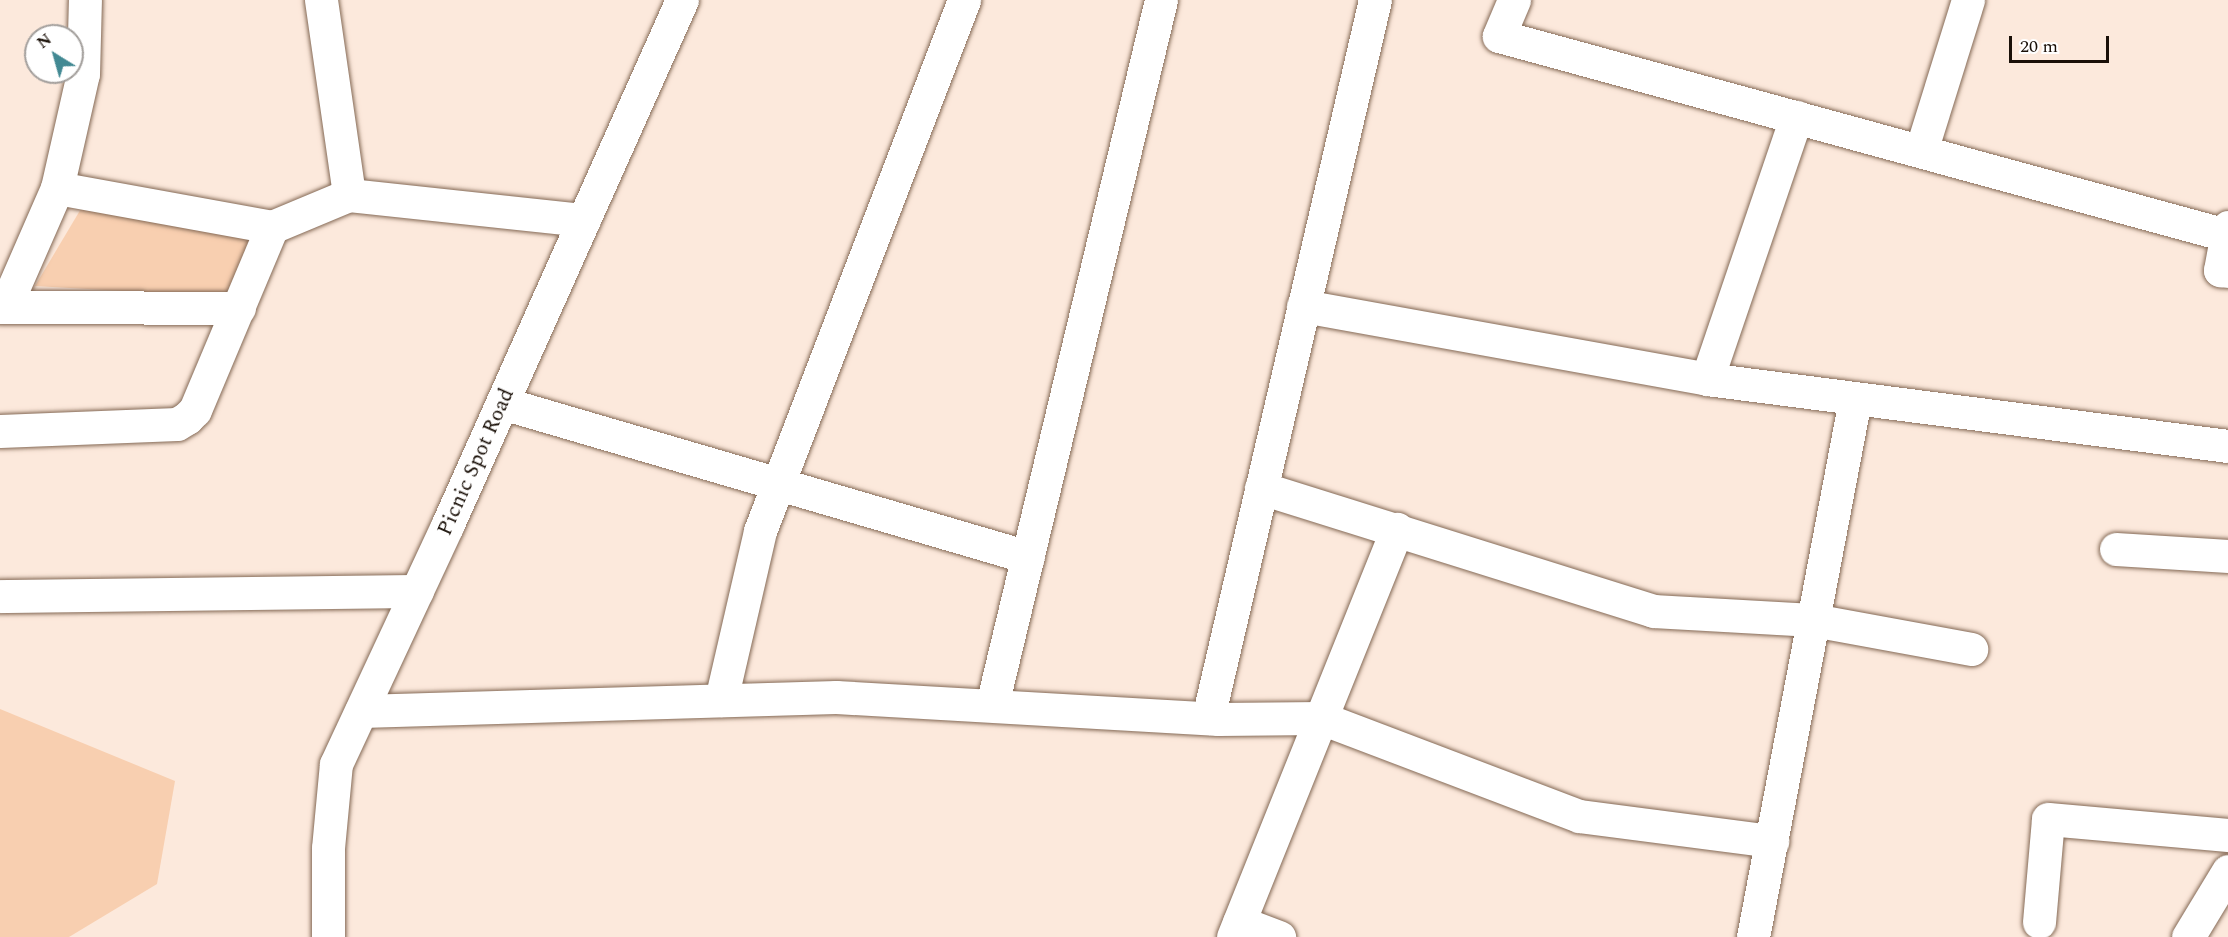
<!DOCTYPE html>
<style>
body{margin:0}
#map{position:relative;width:2228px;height:937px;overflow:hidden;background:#fce9dc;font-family:Spectral,serif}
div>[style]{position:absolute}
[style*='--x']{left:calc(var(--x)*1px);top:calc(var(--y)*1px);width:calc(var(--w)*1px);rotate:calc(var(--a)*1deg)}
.green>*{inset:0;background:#f8cfb0}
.roads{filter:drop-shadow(0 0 2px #846955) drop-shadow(0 0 2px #846955)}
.minor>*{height:33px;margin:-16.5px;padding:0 16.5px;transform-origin:16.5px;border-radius:16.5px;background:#fff}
.tertiary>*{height:33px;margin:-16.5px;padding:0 16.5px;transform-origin:16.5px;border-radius:16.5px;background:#fff}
span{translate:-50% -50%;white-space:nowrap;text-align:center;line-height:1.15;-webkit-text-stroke:6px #fff;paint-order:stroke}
.street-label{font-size:21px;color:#1a1008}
.north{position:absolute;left:24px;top:24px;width:60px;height:60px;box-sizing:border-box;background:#fff;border:2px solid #a39f9c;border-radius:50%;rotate:323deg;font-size:16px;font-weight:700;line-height:24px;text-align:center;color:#1a1008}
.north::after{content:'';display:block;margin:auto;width:21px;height:27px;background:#428993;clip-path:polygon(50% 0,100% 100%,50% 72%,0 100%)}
.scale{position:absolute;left:2009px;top:36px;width:100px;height:27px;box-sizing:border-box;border:3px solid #1a1008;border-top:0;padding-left:8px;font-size:18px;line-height:21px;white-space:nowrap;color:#1a1008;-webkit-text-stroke:4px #fff;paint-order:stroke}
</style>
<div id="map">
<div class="green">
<div style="clip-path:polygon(85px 202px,250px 236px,228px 297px,35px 286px)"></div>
<div style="clip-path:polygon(0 709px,175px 781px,157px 884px,69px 937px,0 937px)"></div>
</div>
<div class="roads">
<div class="minor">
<div style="--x:1514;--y:0;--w:39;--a:113"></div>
<div style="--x:1499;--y:36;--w:754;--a:15.31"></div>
<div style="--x:1921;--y:151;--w:158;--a:-72.7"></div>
<div style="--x:57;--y:188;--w:219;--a:10.3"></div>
<div style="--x:2228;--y:227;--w:44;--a:100.5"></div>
<div style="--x:2220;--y:270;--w:8;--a:7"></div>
<div style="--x:1303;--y:306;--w:411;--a:10.2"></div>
<div style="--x:1707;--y:379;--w:525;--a:7.33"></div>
<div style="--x:0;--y:307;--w:239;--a:0.2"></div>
<div style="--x:5;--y:307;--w:130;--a:-66.4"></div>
<div style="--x:57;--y:188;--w:117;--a:-77.2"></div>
<div style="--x:83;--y:74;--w:74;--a:-88.5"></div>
<div style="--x:1707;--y:379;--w:277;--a:-71.2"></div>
<div style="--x:502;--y:403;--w:548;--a:16.32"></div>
<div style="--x:0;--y:431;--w:177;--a:-2.3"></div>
<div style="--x:177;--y:424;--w:12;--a:-31"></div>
<div style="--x:187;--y:418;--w:11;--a:-45"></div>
<div style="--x:195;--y:410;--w:199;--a:-67.2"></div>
<div style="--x:272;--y:227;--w:83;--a:-22.6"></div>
<div style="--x:1261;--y:488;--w:411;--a:17.4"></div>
<div style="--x:1653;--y:611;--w:160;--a:3.2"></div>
<div style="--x:1813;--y:620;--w:161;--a:10.4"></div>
<div style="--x:2116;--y:549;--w:112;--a:3.6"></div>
<div style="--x:0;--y:596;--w:417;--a:-0.7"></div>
<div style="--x:721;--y:700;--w:173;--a:-77"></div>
<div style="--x:760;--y:531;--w:569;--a:-68.98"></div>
<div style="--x:992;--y:705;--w:725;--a:-76.52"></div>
<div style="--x:361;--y:711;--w:475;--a:-1.7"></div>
<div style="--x:836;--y:697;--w:383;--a:3.3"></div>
<div style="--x:1218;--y:719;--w:103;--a:-0.6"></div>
<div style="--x:1321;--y:718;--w:276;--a:20.8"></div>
<div style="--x:1579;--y:816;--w:195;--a:7.4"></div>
<div style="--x:1208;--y:718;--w:737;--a:-76.91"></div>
<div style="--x:1239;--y:922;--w:43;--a:20.6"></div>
<div style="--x:2039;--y:922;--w:103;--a:-85"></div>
<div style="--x:2048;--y:819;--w:181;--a:5.1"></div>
<div style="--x:1233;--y:937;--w:440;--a:-68.1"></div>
<div style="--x:1753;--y:937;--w:548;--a:-79.26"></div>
<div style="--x:2188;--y:937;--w:77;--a:-58.8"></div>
</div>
<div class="tertiary">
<div style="--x:321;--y:0;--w:197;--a:81.8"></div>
<div style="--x:349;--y:195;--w:236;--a:6.1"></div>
<div style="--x:328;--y:937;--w:89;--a:-90"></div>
<div style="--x:328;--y:848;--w:84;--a:-84.6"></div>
<div style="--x:336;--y:764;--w:263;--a:-65"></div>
<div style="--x:447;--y:526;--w:576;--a:-65.93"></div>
</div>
</div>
<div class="street-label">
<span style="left:476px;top:462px;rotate:-66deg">Picnic Spot Road</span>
</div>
<div class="north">N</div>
<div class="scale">20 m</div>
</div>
